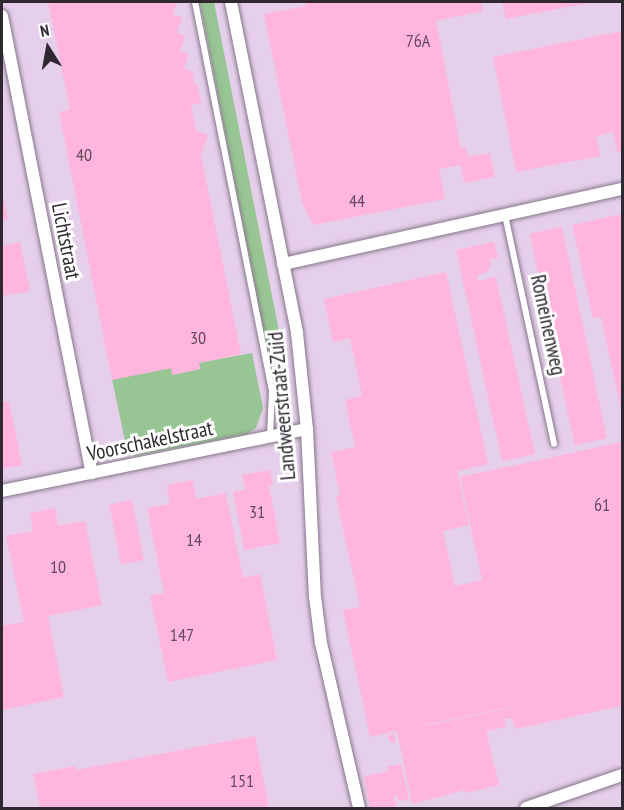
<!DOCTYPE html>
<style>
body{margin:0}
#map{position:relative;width:624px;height:810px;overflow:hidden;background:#efdef4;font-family:"PT Sans Narrow",sans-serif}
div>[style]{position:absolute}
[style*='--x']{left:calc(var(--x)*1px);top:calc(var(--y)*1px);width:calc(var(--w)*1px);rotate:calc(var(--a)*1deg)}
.built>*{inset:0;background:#e6cfeb;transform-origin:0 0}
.green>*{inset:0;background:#97c593}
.building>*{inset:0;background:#ffb5dd;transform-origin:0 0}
.roads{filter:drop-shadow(0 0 2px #86768a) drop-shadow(0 0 2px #86768a)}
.service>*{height:6px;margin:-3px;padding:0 3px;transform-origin:3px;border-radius:3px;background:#fff}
.minor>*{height:12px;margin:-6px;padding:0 6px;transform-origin:6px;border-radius:6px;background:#fff}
span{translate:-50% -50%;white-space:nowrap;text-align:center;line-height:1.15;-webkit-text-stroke:6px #fff;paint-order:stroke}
.number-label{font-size:18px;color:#634b5c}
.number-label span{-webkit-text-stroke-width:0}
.street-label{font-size:21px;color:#2f2831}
.frame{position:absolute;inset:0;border:3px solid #2f2831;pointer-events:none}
.north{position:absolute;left:18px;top:18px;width:60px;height:60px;-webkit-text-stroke:4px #fff;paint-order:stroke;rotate:349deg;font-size:16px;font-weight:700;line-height:24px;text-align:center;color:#2f2831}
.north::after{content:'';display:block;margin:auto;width:21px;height:27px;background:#2f2831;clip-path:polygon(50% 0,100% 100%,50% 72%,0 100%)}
</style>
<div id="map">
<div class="built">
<div style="left:2px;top:2px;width:620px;height:806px"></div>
</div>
<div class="green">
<div style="clip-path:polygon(200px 2px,214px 2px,278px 326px,286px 423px,276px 424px,277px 413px,255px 287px)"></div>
<div style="clip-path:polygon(252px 353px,263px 408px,256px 428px,247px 434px,134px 456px,127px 450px,112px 379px)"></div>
</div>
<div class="building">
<div style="clip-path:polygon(48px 2px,177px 2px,173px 15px,182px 17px,177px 33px,185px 36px,180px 51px,189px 54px,184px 69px,193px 72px,195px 84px,197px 84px,201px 103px,191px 105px,196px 131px,208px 135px,201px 155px,241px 354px,199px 363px,201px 369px,172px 375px,171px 368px,112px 380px,59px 112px,70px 110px)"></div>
<div style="clip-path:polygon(305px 2px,481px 2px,483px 11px,436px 21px,461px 149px,466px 148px,468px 157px,490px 153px,495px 177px,464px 183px,461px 165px,439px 169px,445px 199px,313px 225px,302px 202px,264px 14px,306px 6px)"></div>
<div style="clip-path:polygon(502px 2px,589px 2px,589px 3px,506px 19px)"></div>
<div style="clip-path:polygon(622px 31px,622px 151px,617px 152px,613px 132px,596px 136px,600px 156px,516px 172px,493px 57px)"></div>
<div style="clip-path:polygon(2px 193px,8px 219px,2px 220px)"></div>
<div style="clip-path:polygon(622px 214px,622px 414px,601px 317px,593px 318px,572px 225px)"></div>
<div style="left:562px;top:227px;width:216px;height:33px;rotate:78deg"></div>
<div style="clip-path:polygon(20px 242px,30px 291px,2px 296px,2px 246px)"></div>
<div style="clip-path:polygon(494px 242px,498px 258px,490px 259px,491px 266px,487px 272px,476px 276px,478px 281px,496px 277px,535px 454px,502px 461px,456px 250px)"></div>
<div style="clip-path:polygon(evenodd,446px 272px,488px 464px,457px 471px,469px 525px,443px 531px,455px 586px,482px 580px,460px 477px,622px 442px,622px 706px,515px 729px,512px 718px,504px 719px,506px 727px,486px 731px,499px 785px,465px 793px,465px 790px,412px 804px,397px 731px,370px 737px,343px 610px,360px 607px,336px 496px,340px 495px,331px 452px,355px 447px,345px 400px,362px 396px,350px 338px,333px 342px,324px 299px,446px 272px,510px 707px,510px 708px,425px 726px,424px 725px,510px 707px)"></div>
<div style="clip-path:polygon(9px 401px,22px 465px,2px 469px,2px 402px)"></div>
<div style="clip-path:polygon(270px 470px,273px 485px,269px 486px,280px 543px,244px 550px,233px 492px,245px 490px,242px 475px)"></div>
<div style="clip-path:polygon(193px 480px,196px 499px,226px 493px,243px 578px,260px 574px,277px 660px,168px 682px,150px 596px,164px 593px,147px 508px,170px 504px,167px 485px)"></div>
<div style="left:132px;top:500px;width:61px;height:23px;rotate:79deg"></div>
<div style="clip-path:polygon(55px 508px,58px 526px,85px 521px,102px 605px,48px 616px,64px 697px,2px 710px,2px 626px,24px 622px,6px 536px,33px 531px,30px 513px)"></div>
<div style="clip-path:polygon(394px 734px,396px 742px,392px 743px,387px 736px)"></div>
<div style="clip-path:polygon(255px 736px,269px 808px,40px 808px,33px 774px,76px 766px,76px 770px)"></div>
<div style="clip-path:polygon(401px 764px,409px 799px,399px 801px,397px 795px,394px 796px,397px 808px,370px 808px,364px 777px,388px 771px,387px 767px)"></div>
</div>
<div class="roads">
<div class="service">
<div style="--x:195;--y:2;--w:397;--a:78.8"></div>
<div style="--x:272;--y:391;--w:46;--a:92.5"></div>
<div style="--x:505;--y:215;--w:234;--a:77.9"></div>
</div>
<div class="minor">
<div style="--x:231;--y:2;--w:338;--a:78.7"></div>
<div style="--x:297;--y:333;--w:97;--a:84.1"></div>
<div style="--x:307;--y:429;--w:168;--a:87.3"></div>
<div style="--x:315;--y:597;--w:46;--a:82.6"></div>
<div style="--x:321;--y:643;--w:169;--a:77"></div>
<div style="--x:2;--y:16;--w:466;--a:78.9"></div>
<div style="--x:283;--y:264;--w:347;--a:-12.5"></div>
<div style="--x:2;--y:491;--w:311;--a:-11.5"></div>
<div style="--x:526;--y:808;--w:102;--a:-19"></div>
</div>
</div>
<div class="number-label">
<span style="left:418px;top:41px">76A</span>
<span style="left:84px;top:155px">40</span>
<span style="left:357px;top:201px">44</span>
<span style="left:198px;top:338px">30</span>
<span style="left:602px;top:505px">61</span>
<span style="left:257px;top:512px">31</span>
<span style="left:194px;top:540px">14</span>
<span style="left:58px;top:567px">10</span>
<span style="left:182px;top:635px">147</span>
<span style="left:242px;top:781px">151</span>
</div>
<div class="street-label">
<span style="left:66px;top:241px;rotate:79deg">Lichtstraat</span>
<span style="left:548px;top:325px;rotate:78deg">Romeinenweg</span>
<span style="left:282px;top:406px;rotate:-95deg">Landweerstraat-Zuid</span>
<span style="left:150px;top:441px;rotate:-12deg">Voorschakelstraat</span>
</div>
<div class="frame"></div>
<div class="north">N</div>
</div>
